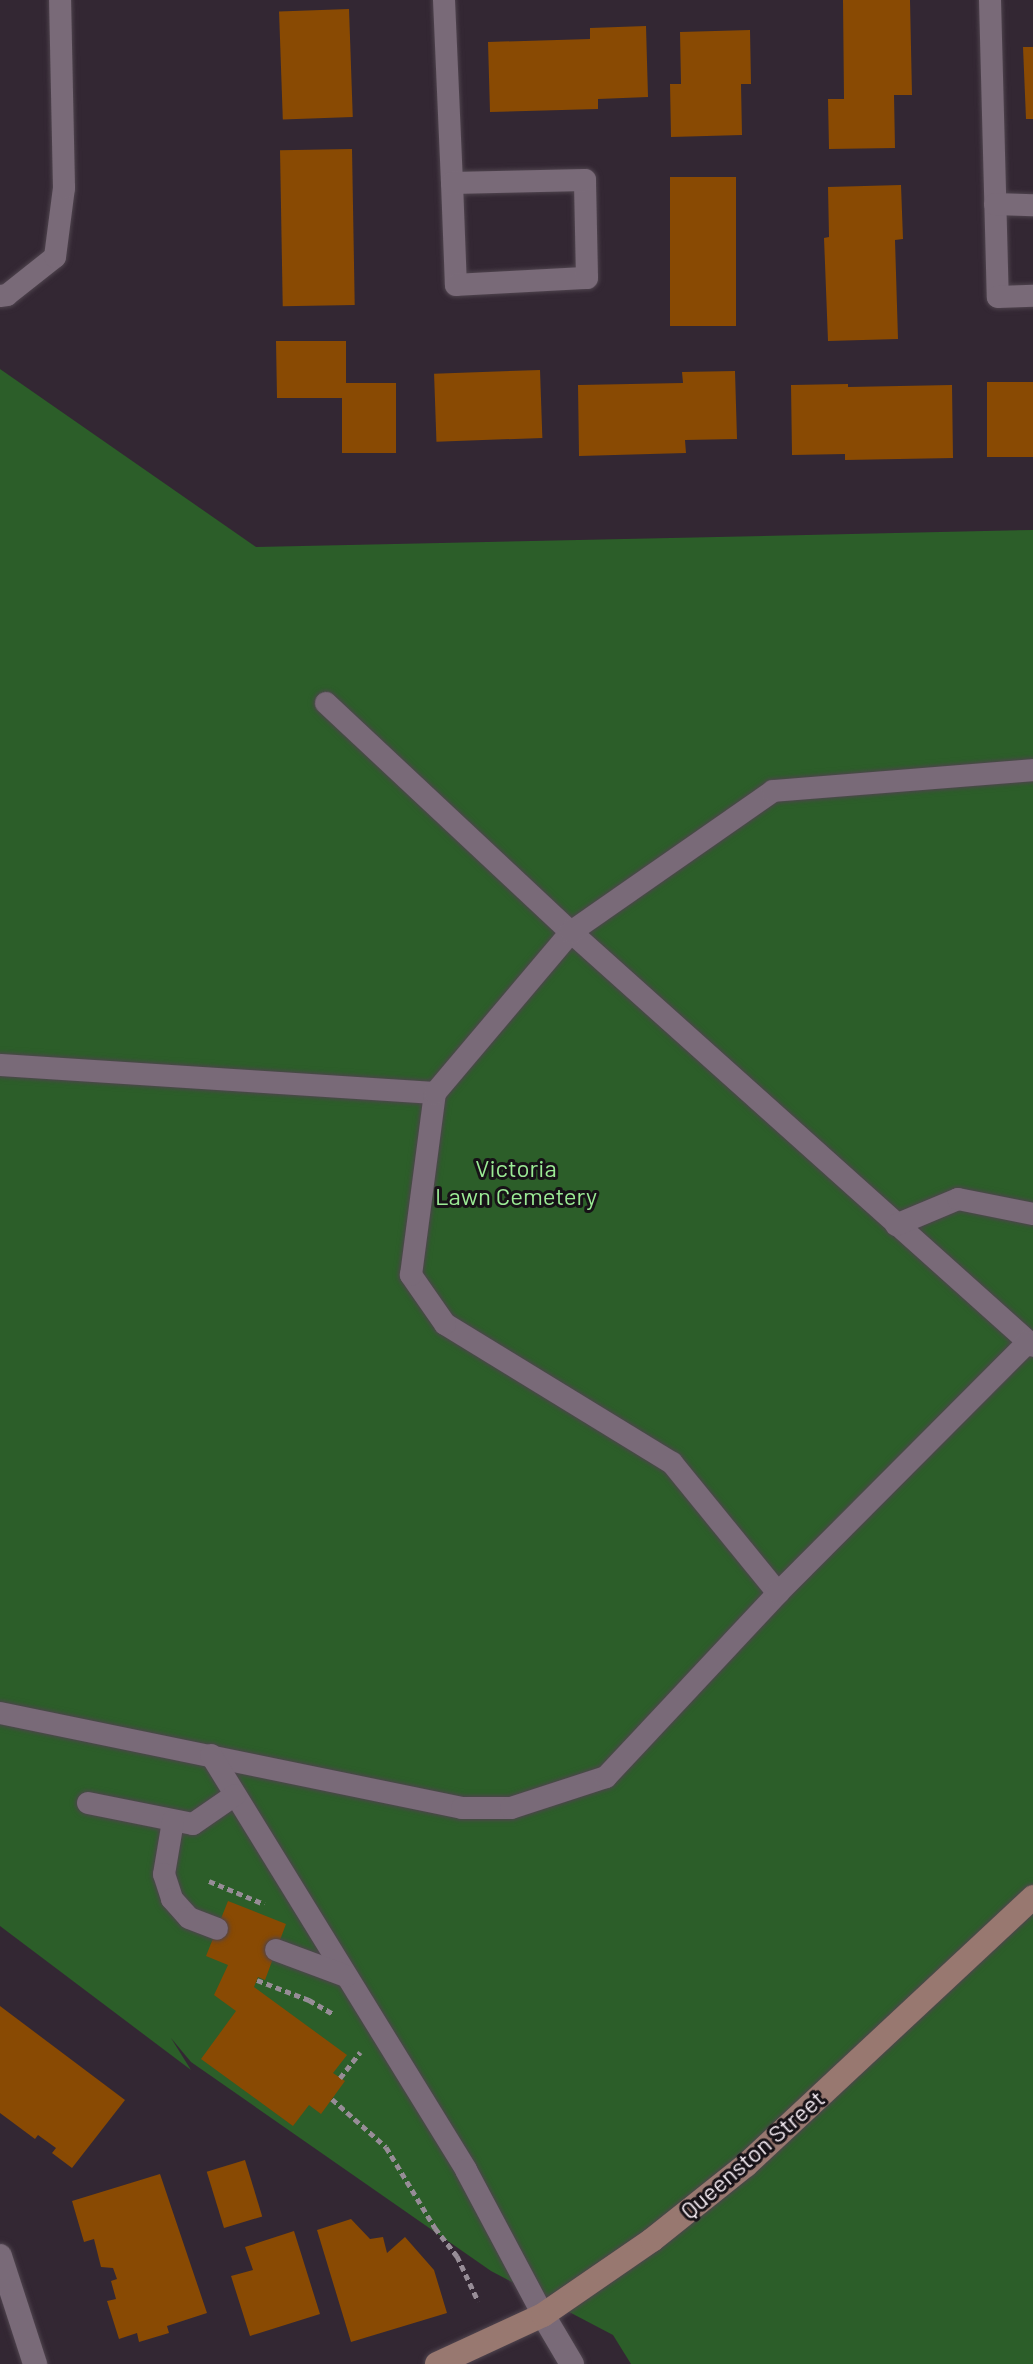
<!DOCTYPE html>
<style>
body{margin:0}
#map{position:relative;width:1033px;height:2364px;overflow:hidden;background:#332733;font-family:Barlow,sans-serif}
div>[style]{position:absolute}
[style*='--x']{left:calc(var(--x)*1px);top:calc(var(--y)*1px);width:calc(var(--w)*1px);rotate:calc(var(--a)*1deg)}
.green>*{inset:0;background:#2c5e29}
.building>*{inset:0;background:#894a03;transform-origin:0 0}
.path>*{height:5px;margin-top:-2.5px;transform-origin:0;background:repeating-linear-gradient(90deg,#978d97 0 6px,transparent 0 10px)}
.roads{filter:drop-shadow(0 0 2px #4f444e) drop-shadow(0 0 2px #4f444e)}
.lane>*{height:22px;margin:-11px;padding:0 11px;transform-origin:11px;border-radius:11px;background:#796a78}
.street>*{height:24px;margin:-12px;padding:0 12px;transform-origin:12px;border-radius:12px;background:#796a78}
.secondary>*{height:24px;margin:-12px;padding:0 12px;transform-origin:12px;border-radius:12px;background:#987870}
span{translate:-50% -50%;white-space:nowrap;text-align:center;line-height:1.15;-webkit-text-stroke:6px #171217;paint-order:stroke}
.park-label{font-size:24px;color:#9beb95}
.street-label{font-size:24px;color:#f4ebf3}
</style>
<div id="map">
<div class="green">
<div style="clip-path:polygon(0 369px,256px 547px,1033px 530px,1033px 2364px,631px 2364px,613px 2335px,491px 2271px,191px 2062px,171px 2038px,191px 2070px,0 1926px)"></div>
</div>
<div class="building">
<div style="clip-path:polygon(843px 0,910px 0,912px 95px,894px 95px,895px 148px,829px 149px,828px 99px,844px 99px)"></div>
<div style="left:349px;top:9px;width:108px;height:70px;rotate:88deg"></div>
<div style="clip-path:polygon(646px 26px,648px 97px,598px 99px,598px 109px,490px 112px,488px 42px,590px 39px,590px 28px)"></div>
<div style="clip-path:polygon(750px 30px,751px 84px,741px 84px,742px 135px,671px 137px,670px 84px,681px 84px,680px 32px)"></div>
<div style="clip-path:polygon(1023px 47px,1033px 47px,1033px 119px,1026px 119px)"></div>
<div style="left:352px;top:149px;width:156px;height:72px;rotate:89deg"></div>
<div style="left:670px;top:177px;width:66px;height:149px"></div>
<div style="clip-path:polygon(901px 185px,903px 239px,895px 240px,898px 339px,828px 341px,824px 238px,829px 237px,828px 187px)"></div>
<div style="clip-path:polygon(276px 341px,346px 341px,346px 383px,396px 383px,396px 453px,342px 453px,342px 398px,277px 398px)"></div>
<div style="left:540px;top:370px;width:68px;height:106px;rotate:88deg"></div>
<div style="clip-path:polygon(735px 371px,737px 439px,685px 440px,686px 453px,579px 456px,578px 385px,683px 383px,682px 372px)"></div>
<div style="left:1033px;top:382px;width:75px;height:46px;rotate:90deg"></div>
<div style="clip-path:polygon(848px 384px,848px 387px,952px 385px,953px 458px,845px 460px,845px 454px,792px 455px,791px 385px)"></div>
<div style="clip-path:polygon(228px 1901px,286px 1924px,265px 1980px,258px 1977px,254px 1987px,347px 2055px,333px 2073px,345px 2081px,321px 2114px,309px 2105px,293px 2126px,201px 2059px,236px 2011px,214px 1995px,228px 1965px,206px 1956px)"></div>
<div style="clip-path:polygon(0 2006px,125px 2100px,72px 2168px,52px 2153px,56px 2148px,38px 2135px,35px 2139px,0 2113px)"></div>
<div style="left:245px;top:2160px;width:59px;height:40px;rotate:73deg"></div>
<div style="clip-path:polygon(160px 2174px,207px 2313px,167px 2326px,169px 2333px,139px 2342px,137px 2333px,119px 2339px,107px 2301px,116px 2299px,111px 2281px,117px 2279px,113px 2268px,101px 2267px,94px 2239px,84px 2242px,72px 2201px)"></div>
<div style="clip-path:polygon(351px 2219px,370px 2239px,383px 2237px,387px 2253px,405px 2237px,434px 2270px,447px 2313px,351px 2342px,317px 2230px)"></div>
<div style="clip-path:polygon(294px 2231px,320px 2314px,250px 2336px,231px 2276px,253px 2270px,245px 2247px)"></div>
</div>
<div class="path">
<div style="--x:209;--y:1881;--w:60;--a:22.7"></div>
<div style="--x:257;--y:1980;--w:56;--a:21"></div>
<div style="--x:309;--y:2000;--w:28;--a:30"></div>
<div style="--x:340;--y:2078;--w:33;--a:-52"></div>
<div style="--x:332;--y:2099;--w:72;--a:41.6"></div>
<div style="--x:386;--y:2147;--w:95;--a:58.8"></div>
<div style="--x:435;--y:2228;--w:36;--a:52"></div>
<div style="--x:457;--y:2256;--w:50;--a:65"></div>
</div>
<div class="roads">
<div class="lane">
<div style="--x:444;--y:0;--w:183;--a:87.5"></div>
<div style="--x:452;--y:183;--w:102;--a:87.8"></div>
<div style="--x:456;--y:285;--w:131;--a:-3.1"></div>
<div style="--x:587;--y:278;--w:98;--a:-91.2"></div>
<div style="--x:585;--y:180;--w:133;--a:178.7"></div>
<div style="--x:990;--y:0;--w:297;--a:88.5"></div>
<div style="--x:998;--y:297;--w:35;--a:-2"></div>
<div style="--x:995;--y:204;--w:38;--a:2"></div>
<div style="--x:0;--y:296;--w:7;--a:-8"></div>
<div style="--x:7;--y:295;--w:61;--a:-38.4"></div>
<div style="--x:55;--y:257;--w:70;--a:-82.6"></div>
<div style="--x:64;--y:188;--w:188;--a:-91.2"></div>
<div style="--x:326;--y:703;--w:335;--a:43.1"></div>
<div style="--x:571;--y:932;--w:620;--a:41.86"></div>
<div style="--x:0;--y:1065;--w:436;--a:3.7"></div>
<div style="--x:896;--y:1225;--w:67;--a:-22.8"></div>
<div style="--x:958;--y:1199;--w:76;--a:11.3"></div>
<div style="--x:778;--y:1593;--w:168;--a:-129.2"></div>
<div style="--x:672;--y:1463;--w:266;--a:-148.5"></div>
<div style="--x:445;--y:1324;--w:60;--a:-124.8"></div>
<div style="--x:411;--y:1275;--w:184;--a:-82.5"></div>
<div style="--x:435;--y:1093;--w:211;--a:-49.8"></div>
<div style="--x:571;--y:932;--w:246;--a:-34.9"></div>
<div style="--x:773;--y:791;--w:261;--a:-4.6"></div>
<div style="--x:0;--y:1713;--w:472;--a:11.6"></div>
<div style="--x:462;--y:1808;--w:49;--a:0"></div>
<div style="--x:511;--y:1808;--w:100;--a:-18.1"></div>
<div style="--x:606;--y:1777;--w:252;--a:-46.9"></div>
<div style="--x:778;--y:1593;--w:354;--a:-45.1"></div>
<div style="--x:211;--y:1755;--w:487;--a:58.4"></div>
<div style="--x:466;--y:2170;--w:164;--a:62"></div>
<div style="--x:88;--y:1803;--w:107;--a:11.3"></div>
<div style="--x:193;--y:1824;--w:51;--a:-34.6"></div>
<div style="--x:173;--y:1821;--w:54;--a:99.6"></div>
<div style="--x:164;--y:1874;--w:26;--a:72"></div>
<div style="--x:172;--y:1899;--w:25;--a:48"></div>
<div style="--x:189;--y:1918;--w:30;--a:21"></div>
<div style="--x:276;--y:1950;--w:75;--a:20.4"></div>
</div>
<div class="street">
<div style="--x:0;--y:2256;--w:114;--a:72"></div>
<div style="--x:543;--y:2315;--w:57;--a:59.4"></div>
</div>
<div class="secondary">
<div style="--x:437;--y:2364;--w:117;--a:-24.8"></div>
<div style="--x:543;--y:2315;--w:132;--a:-34.5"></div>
<div style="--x:652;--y:2240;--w:120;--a:-38.6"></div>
<div style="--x:746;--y:2165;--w:393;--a:-43"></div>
</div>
</div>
<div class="park-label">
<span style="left:516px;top:1182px">Victoria<br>Lawn Cemetery</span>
</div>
<div class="street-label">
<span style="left:752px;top:2154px;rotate:-41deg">Queenston Street</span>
</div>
</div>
